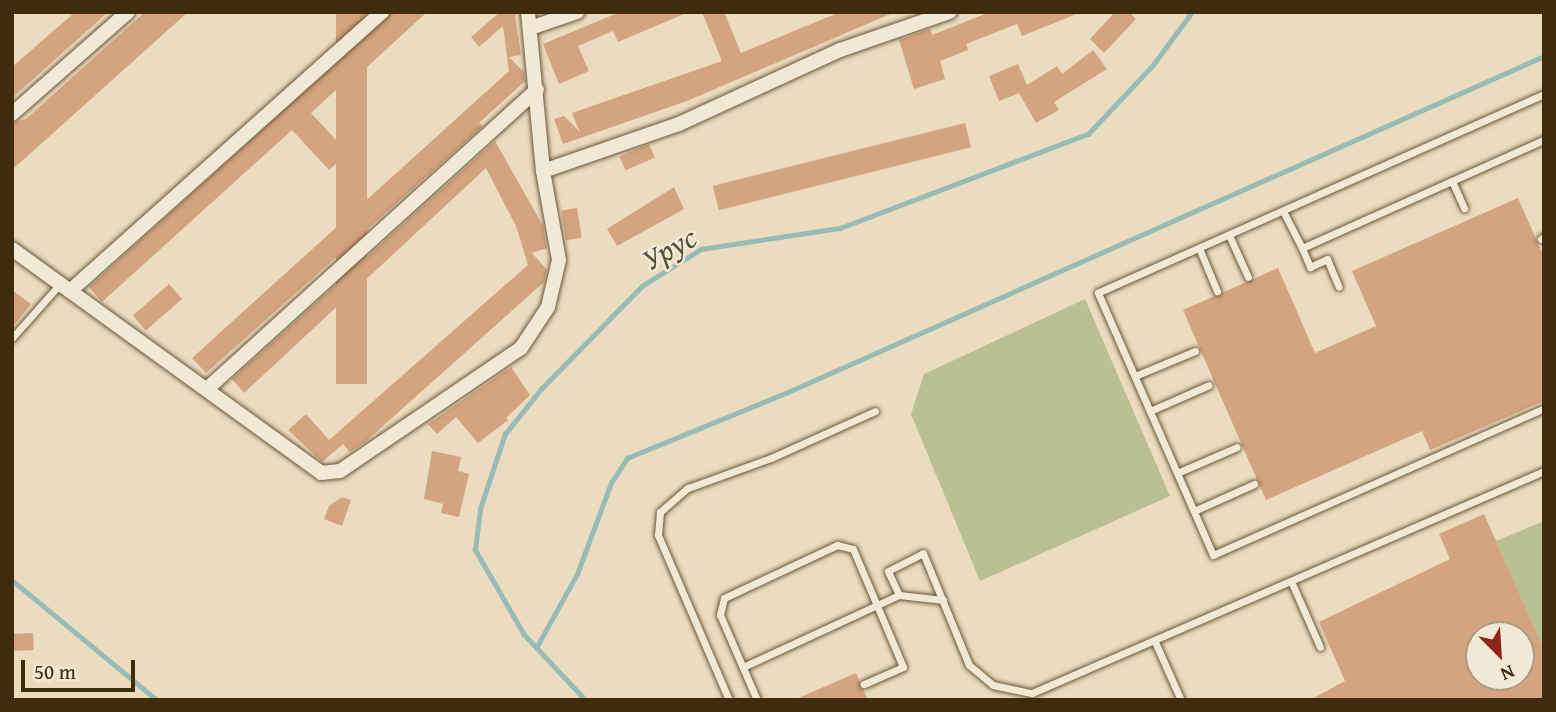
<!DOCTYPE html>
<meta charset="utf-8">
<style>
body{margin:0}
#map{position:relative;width:1556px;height:712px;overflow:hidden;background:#ebdcc0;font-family:"Gentium Book Plus",serif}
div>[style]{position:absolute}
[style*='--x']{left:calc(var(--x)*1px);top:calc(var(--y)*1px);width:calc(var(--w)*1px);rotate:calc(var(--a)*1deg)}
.green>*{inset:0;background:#b8c091}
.stream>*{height:4.5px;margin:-2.25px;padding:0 2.25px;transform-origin:2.25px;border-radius:2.25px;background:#98bbb5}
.building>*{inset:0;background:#d4a380;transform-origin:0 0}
.roads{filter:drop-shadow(0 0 2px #6b573a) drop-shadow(0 0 2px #6b573a)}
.lane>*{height:7px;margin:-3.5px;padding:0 3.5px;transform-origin:3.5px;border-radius:3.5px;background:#f2e8d6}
.street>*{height:14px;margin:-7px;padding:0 7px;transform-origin:7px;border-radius:7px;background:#f2e8d6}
span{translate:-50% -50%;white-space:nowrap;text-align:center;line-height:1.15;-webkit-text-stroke:5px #f2e8d6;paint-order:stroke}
.water-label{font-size:30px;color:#564f38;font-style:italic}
.frame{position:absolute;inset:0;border:14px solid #402b0e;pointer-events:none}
.north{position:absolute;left:1465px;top:621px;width:70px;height:70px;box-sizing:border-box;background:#f2e8d6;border:2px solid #ab9c86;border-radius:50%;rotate:156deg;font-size:19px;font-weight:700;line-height:28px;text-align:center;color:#402b0e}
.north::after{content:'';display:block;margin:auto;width:24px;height:32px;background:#8f2418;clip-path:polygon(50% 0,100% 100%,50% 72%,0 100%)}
.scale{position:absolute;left:21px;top:660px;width:114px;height:32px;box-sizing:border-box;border:4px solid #402b0e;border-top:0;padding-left:9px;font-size:21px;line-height:24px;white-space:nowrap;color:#402b0e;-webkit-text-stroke:5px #f2e8d6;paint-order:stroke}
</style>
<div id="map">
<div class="green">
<div style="clip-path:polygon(1085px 299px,1170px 496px,980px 581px,911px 414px,924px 374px)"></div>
<div style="clip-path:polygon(1544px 521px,1544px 649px,1496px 541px)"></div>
</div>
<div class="stream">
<div style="--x:12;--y:580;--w:188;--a:39.6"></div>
<div style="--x:536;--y:648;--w:85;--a:-61"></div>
<div style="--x:577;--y:574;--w:97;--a:-69.5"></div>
<div style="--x:611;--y:483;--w:30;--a:-57"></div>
<div style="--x:627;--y:458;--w:174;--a:-22.3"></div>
<div style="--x:788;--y:392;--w:827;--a:-23.96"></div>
<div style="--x:585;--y:700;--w:89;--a:-133.2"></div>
<div style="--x:524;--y:635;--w:98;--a:-120"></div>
<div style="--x:475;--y:550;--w:41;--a:-83"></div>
<div style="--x:480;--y:509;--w:79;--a:-71.6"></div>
<div style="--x:505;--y:434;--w:58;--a:-51.3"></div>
<div style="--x:541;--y:389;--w:144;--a:-45.6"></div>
<div style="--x:642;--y:286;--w:70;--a:-32.1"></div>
<div style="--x:701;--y:249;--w:141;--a:-8.6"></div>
<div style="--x:840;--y:228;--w:265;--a:-20.8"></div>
<div style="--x:1088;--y:134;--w:93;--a:-46.7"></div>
<div style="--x:1152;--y:66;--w:67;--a:-53.5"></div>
</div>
<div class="building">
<div style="clip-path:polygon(75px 12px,108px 12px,12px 98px,12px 67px)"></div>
<div style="clip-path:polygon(145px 12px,188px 12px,12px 170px,12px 123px,26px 119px)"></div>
<div style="left:336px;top:12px;width:31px;height:372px"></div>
<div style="clip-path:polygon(391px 12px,427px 12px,341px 91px,338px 88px,311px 113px,348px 153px,329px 170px,292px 130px,102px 302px,89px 287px)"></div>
<div style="clip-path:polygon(500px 12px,518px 12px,515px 16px,521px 55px,509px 57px,524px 72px,525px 81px,479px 123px,483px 126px,206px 373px,192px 358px,509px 71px,503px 26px,479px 47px,471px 37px)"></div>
<div style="clip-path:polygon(620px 12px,689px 12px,618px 42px,613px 31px,578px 46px,589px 71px,559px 84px,543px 44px)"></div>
<div style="clip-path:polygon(702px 12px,724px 12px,741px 53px,840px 12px,895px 12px,687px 101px,563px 144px,554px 119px,564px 116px,580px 132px,572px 113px,722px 61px)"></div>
<div style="clip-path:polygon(990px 12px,1079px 13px,1022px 36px,1017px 24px,966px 44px,968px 50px,940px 61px,945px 79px,914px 89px,899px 40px,930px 29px,932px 35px)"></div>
<div style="clip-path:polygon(1115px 12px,1129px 12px,1136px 19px,1104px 53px,1090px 39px)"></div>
<div style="clip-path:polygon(1093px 50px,1107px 69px,1054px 102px,1059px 110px,1036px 123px,1019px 93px,999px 101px,989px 76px,1018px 64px,1027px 85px,1057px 66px,1062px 74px)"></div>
<div style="left:965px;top:123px;width:25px;height:260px;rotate:76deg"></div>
<div style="clip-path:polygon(495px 141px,543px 226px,547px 248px,532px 253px,547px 270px,544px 282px,365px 442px,350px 452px,343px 444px,322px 462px,288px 430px,306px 414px,329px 440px,528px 265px,516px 226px,486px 168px,244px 393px,232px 379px)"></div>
<div style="left:649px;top:144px;width:15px;height:32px;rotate:67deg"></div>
<div style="clip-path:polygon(674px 187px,684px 209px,617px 246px,607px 229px)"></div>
<div style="clip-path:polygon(1518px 198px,1544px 257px,1544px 401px,1430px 450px,1422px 431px,1266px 500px,1183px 310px,1278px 268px,1315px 353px,1376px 326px,1352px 271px)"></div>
<div style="left:577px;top:208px;width:30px;height:16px;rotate:81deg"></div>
<div style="left:169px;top:284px;width:20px;height:48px;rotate:49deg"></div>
<div style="clip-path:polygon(12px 290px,31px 304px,12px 328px)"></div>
<div style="clip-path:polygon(511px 367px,530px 395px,506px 418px,508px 420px,478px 443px,456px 417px,437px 434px,428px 424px)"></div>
<div style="clip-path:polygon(432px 451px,461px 457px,458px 471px,469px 474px,459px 517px,441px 513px,443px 504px,424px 499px)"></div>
<div style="clip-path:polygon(342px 497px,351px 500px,342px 526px,324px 519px,329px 506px)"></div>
<div style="clip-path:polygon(evenodd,1484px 514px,1544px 649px,1544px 700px,1310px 700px,1345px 681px,1319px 622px,1450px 559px,1439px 534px,1484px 514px,1479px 635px,1521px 635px,1521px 677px,1479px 677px,1479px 635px)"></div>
<div style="left:33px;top:633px;width:17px;height:21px;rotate:87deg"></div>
<div style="clip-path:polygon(856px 673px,868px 700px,794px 700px)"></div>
</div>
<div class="roads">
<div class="lane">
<div style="--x:1544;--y:94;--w:488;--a:156"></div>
<div style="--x:1098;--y:293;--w:286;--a:66.3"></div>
<div style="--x:1213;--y:555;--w:362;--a:-23.9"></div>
<div style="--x:1452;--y:181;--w:30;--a:66"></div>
<div style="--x:1283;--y:211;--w:42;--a:62.8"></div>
<div style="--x:1302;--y:248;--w:265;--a:-24.1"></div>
<div style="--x:1229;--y:235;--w:46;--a:65.7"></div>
<div style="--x:1541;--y:239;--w:4;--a:-34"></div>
<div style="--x:1199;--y:248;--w:47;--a:67.3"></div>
<div style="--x:1302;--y:248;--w:21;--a:67"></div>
<div style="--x:1310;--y:267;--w:19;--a:-25"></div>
<div style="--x:1327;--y:259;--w:30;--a:67"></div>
<div style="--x:12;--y:338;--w:72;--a:-48.4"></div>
<div style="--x:1135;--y:376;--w:65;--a:-22.6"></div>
<div style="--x:1150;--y:411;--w:64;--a:-23.8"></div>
<div style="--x:1177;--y:473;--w:65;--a:-23.4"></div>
<div style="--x:1194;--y:511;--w:66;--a:-24.2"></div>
<div style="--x:1291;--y:581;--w:72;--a:66.3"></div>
<div style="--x:943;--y:600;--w:44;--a:-173.5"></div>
<div style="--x:899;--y:595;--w:26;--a:-115"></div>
<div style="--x:888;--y:571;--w:39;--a:-27"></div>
<div style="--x:923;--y:553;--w:121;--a:67.7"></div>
<div style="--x:969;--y:665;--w:31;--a:40"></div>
<div style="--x:993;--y:685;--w:40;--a:12"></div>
<div style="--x:1032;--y:693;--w:558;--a:-23.44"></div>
<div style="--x:1155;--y:642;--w:64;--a:65.9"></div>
<div style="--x:743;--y:667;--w:172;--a:-24.8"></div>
<div style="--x:729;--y:700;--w:180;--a:-113.3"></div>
<div style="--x:658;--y:535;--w:23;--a:-85"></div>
<div style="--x:660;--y:512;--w:37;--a:-41"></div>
<div style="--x:688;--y:488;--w:88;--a:-19.9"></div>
<div style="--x:771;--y:458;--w:114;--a:-24.3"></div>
<div style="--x:757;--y:700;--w:93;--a:-113.5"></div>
<div style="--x:720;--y:615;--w:17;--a:-77"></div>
<div style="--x:724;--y:598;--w:125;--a:-25.1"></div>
<div style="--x:837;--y:545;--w:16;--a:14"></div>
<div style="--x:853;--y:549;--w:128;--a:67"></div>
<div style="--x:903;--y:667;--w:43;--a:156.4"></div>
</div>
<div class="street">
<div style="--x:530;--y:28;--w:50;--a:-18.8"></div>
<div style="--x:12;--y:114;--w:154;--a:-41.3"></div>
<div style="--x:543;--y:171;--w:144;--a:-19.1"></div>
<div style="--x:679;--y:124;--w:177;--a:-24.7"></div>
<div style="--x:840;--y:50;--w:116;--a:-19.1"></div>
<div style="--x:12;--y:249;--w:382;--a:35.9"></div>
<div style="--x:321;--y:473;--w:19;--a:-6"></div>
<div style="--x:340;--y:471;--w:219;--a:-34.2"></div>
<div style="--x:521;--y:348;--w:49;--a:-56.6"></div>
<div style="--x:548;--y:307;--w:48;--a:-76.8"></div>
<div style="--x:559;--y:260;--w:90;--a:-100.2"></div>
<div style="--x:543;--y:171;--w:160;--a:-95.4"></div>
<div style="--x:70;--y:291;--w:419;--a:-41.8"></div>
<div style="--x:208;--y:388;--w:444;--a:-42.2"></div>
</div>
</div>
<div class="water-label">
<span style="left:669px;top:248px;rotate:-29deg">Урус</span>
</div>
<div class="frame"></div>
<div class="north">N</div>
<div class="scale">50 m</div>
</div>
